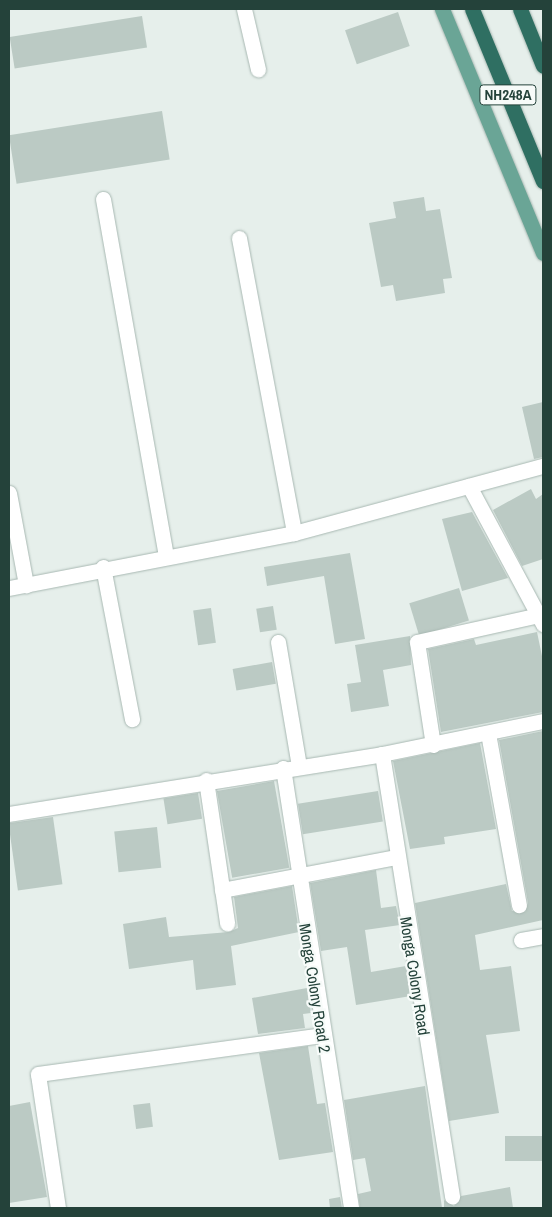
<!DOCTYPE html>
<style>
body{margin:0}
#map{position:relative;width:552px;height:1217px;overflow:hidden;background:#e6efeb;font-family:"Archivo Narrow",sans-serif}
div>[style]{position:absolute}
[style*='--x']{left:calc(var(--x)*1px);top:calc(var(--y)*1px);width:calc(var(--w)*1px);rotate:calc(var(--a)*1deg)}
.building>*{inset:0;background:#bbcac4;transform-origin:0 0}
.roads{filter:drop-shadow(0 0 1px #a8b8b2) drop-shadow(0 0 1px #a8b8b2)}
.minor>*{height:15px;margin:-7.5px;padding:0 7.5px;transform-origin:7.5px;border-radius:7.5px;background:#fff}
.major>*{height:15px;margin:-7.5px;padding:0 7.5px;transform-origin:7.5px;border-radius:7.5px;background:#6aa596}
.highway>*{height:15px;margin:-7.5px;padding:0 7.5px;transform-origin:7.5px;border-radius:7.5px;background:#2f6f62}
span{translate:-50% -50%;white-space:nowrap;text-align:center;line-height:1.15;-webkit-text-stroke:4.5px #f7fbf9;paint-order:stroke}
.shield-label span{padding:1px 4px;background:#f7fbf9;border:1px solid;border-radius:4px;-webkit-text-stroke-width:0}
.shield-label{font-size:15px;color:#24423a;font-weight:700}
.street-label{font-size:16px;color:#24423a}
.frame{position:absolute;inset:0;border:10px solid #24423a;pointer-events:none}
</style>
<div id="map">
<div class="building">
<div style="left:398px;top:12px;width:36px;height:56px;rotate:71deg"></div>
<div style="left:142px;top:16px;width:32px;height:134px;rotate:81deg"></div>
<div style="left:162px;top:111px;width:49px;height:155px;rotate:81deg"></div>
<div style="clip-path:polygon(424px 197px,426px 211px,440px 209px,452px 278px,443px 279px,445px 293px,396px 301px,393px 285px,381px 287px,369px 223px,396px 218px,393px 202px)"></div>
<div style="clip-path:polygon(543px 402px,543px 457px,534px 459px,522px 407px)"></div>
<div style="clip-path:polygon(531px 489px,536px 499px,543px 494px,543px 559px,522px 566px,493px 510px)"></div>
<div style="clip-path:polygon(472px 512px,508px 578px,462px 591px,442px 519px)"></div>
<div style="clip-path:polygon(350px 553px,365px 639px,335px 644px,324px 576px,267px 586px,264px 567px)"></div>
<div style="left:459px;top:588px;width:34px;height:52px;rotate:73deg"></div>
<div style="left:273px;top:606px;width:24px;height:17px;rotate:81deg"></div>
<div style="left:211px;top:608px;width:35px;height:18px;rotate:82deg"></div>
<div style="clip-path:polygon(537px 632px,543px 661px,543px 712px,441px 732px,428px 649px,474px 639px,476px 645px)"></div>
<div style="clip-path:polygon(410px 636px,411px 665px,383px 670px,389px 706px,351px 712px,347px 684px,361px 682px,355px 645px)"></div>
<div style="left:272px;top:662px;width:22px;height:40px;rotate:80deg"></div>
<div style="clip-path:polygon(543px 731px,543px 920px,475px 935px,480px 970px,511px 966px,520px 1031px,486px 1035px,499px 1113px,449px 1121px,415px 903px,506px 884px,512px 911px,525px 912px,528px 903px,499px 740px)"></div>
<div style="clip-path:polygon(480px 743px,496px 829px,444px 837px,445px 844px,410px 849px,393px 761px)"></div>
<div style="left:274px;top:781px;width:88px;height:58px;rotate:80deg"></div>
<div style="left:378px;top:791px;width:31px;height:81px;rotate:81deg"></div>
<div style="left:198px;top:793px;width:26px;height:35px;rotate:81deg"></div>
<div style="left:53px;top:817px;width:68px;height:45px;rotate:82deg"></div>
<div style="left:157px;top:827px;width:41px;height:43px;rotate:84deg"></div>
<div style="clip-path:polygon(376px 870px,381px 908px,396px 906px,400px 925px,365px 930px,371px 972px,406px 966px,411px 996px,356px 1005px,347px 947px,321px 951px,310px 883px)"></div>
<div style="clip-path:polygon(292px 886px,299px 932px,231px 946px,236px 985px,196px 990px,193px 960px,129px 969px,123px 924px,166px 917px,169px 937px,229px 932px,238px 928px,234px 897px)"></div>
<div style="clip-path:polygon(307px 988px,311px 1013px,303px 1014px,305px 1028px,258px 1034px,252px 998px)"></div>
<div style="clip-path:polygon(308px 1046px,317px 1104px,325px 1103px,333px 1152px,279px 1160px,259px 1053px)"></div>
<div style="clip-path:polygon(425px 1086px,442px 1208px,360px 1208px,358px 1194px,371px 1191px,365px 1158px,353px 1160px,344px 1100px)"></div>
<div style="clip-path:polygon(30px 1102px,47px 1197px,9px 1203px,9px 1106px)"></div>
<div style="left:150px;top:1103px;width:24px;height:17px;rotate:83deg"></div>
<div style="left:543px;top:1136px;width:25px;height:38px;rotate:90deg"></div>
<div style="clip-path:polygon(510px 1187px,513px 1208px,444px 1208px,444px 1200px,454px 1206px,461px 1196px)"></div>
<div style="clip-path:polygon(340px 1197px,342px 1208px,330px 1208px,329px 1199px)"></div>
</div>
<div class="roads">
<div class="minor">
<div style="--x:244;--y:9;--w:62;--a:76.9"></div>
<div style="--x:103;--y:199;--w:362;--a:80"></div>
<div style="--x:239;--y:238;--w:300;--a:79.4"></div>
<div style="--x:469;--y:486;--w:157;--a:61.8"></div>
<div style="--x:9;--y:493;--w:94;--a:79.5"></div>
<div style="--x:103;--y:567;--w:155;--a:79.2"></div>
<div style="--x:9;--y:588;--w:290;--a:-10.9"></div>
<div style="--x:294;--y:533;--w:258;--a:-15.1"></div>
<div style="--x:278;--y:642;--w:126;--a:80.4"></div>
<div style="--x:488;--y:733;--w:175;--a:79.8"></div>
<div style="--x:433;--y:745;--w:104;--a:-98.8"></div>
<div style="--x:417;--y:642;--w:129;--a:-12.5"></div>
<div style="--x:382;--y:754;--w:448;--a:81"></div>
<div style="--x:283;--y:768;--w:445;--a:81.2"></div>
<div style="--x:206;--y:780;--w:145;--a:81.6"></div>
<div style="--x:9;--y:814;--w:378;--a:-9.1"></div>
<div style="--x:382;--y:754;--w:164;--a:-11.6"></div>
<div style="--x:222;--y:890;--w:177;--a:-10.7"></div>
<div style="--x:521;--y:940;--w:22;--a:-10"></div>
<div style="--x:58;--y:1208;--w:135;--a:-98.5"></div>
<div style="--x:38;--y:1074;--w:288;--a:-7.8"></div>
</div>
<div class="major">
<div style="--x:442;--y:9;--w:264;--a:67.5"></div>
</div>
<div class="highway">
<div style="--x:472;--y:9;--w:186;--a:67.6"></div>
<div style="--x:520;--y:9;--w:61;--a:68"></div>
</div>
</div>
<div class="shield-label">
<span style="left:508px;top:95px">NH248A</span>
</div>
<div class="street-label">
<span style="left:415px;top:976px;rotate:81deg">Monga Colony Road</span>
<span style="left:315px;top:988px;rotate:81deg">Monga Colony Road 2</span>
</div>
<div class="frame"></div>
</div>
